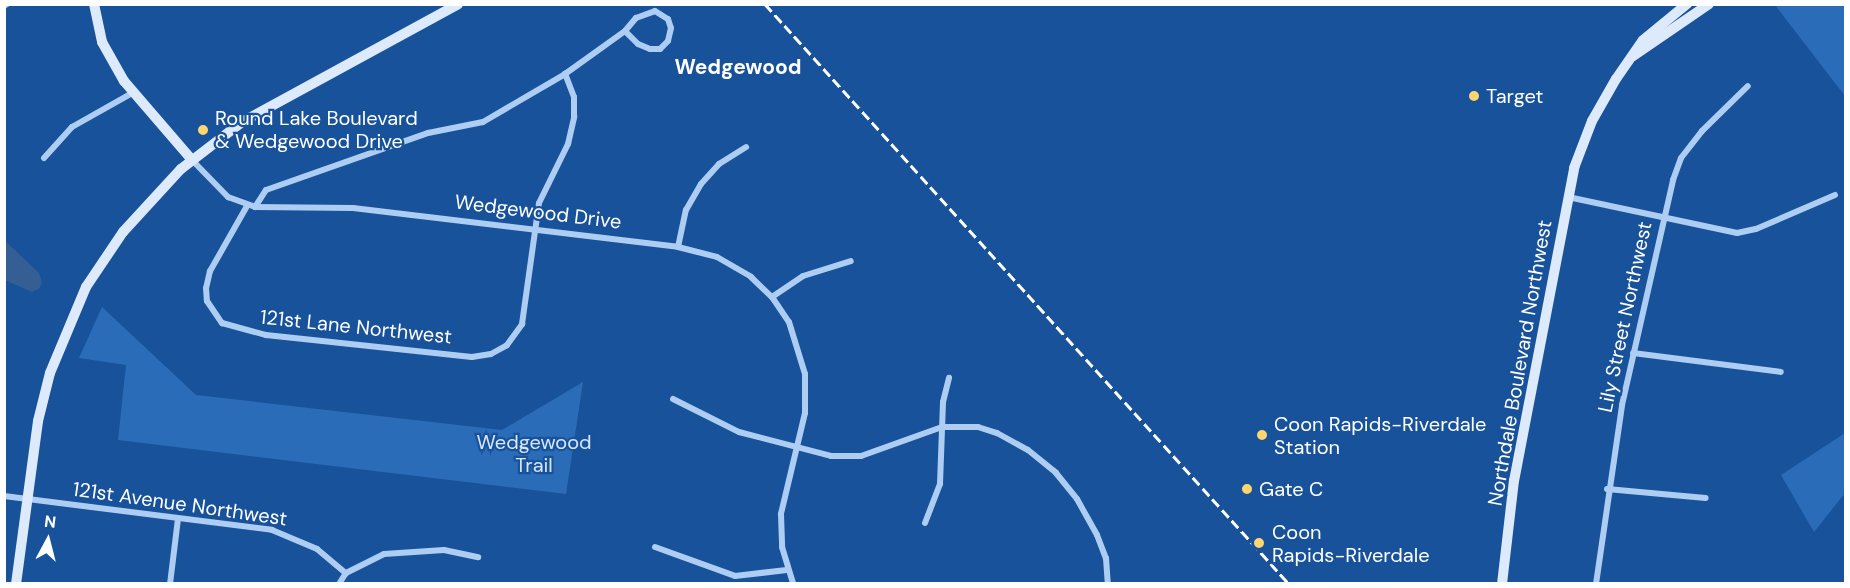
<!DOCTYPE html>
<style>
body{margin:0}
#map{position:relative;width:1850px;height:588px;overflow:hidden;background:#18529b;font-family:"DM Sans",sans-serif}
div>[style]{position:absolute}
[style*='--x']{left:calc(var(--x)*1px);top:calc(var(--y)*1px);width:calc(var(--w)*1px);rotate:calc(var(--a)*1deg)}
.green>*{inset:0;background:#2b6cb9}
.water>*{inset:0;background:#355f94}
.street>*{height:6px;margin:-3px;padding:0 3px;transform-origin:3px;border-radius:3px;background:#aecdf2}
.secondary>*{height:10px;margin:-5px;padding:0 5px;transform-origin:5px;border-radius:5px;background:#ddeafc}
.rail>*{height:3px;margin-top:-1.5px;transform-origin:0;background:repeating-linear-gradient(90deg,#fff 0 10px,transparent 0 14.5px)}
.dots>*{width:16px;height:16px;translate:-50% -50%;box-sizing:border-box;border:3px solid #18529b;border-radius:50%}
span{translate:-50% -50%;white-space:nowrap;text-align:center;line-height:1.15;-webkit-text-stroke:4.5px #18529b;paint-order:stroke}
.poi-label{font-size:20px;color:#fff}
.left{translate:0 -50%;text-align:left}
.street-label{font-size:20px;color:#fff}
.park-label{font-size:20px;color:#d6e7fc}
.neighbourhood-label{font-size:21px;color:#fff;font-weight:700}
.frame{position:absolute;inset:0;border:6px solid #fff;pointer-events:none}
.north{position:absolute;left:18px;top:510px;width:60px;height:60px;-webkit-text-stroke:4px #18529b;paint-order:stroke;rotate:7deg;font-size:16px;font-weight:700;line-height:24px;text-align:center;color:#fff}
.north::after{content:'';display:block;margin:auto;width:21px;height:27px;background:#fff;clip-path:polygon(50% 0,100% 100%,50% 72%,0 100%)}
</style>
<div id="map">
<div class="green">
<div style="clip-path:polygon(1775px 5px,1845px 5px,1845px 96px)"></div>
<div style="clip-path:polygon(102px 307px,196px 395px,502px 430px,583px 382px,566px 494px,118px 440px,126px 365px,79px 358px)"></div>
<div style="clip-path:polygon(1845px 433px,1845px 493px,1814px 532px,1781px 475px)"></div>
</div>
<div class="water">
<div style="clip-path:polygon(4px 240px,39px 273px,42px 282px,39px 289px,32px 292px,5px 280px)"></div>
</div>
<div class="street">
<div style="--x:4;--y:6;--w:4;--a:-34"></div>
<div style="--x:655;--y:11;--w:15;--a:32"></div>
<div style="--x:668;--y:19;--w:9;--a:72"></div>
<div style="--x:671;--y:28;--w:13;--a:103"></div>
<div style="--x:668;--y:41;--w:11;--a:135"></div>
<div style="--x:660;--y:49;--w:10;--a:180"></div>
<div style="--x:650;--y:49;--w:13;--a:-157"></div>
<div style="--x:638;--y:44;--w:18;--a:-135"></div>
<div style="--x:625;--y:31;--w:17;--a:-50"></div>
<div style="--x:636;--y:18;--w:20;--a:-20"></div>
<div style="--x:44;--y:158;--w:42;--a:-47.9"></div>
<div style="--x:72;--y:127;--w:69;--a:-29.5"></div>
<div style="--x:192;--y:160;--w:52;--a:45.8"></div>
<div style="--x:228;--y:197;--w:29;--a:20"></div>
<div style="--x:255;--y:207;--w:98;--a:0.6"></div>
<div style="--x:353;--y:208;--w:327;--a:6.8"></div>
<div style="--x:678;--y:247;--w:40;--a:14.4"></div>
<div style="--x:717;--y:257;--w:39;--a:30"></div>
<div style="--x:751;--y:277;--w:29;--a:44"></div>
<div style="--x:772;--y:297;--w:30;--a:56"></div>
<div style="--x:789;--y:322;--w:54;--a:72.9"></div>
<div style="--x:805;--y:374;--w:39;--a:90"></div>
<div style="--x:805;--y:413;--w:104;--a:103.4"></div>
<div style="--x:781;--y:514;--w:33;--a:88"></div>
<div style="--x:782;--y:547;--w:39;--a:73"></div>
<div style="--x:1568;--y:197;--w:173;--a:12"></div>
<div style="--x:1737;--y:233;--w:19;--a:-12"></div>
<div style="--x:1756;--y:229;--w:86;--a:-23.3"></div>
<div style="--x:247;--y:206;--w:75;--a:119.6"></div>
<div style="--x:210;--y:271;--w:17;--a:103"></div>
<div style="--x:206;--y:288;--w:13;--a:86"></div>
<div style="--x:207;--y:301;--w:27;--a:56"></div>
<div style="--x:222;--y:323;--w:46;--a:15.3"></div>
<div style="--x:266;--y:335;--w:207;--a:6.1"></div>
<div style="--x:472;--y:357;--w:19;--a:-9"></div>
<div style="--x:491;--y:354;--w:18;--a:-29"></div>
<div style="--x:507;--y:345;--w:26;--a:-54"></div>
<div style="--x:522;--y:324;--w:122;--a:-82"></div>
<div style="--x:539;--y:203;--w:66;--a:-63.8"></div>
<div style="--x:568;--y:144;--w:28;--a:-77"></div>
<div style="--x:574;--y:117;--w:20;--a:-90"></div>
<div style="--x:574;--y:97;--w:25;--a:-111"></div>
<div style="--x:255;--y:207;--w:20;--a:-57"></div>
<div style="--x:266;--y:190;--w:172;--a:-19.4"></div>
<div style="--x:428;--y:133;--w:56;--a:-11.3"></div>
<div style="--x:483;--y:122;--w:95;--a:-30.3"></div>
<div style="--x:565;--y:74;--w:74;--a:-35.6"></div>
<div style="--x:678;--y:247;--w:38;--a:-78"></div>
<div style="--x:686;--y:210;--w:30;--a:-60"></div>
<div style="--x:701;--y:184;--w:27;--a:-48"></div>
<div style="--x:719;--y:164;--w:32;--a:-32"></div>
<div style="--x:772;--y:297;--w:37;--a:-34"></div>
<div style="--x:803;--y:276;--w:50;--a:-17.4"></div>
<div style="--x:1633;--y:353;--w:149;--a:7.3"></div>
<div style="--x:673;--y:399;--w:74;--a:26.6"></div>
<div style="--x:739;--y:432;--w:95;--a:14.6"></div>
<div style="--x:831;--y:456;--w:30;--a:0"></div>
<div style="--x:861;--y:456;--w:86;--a:-19.7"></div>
<div style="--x:942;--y:427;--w:36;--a:0"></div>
<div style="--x:978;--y:427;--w:20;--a:18"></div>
<div style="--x:997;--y:433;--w:35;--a:29"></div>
<div style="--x:1028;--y:450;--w:36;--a:39"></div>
<div style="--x:1056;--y:473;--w:33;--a:51"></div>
<div style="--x:1077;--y:499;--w:41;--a:60.9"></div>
<div style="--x:1097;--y:535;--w:25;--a:69"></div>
<div style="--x:1106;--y:558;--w:26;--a:86"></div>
<div style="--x:1607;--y:489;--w:99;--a:5.2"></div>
<div style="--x:4;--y:496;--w:270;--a:7.2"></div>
<div style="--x:272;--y:530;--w:49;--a:22.9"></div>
<div style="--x:317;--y:549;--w:38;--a:40"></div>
<div style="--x:346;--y:573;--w:42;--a:-26.6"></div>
<div style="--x:384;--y:554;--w:60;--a:-3.8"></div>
<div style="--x:444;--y:550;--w:35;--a:12"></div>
<div style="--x:925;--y:523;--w:42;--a:-69"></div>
<div style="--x:940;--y:484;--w:82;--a:-87.9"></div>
<div style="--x:943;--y:402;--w:25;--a:-76"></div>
<div style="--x:655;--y:547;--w:85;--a:19.9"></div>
<div style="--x:735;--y:576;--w:52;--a:-6.6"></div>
<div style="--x:170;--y:584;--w:65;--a:-83"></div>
<div style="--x:339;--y:584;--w:13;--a:-58"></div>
<div style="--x:1596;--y:584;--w:181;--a:-81.7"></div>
<div style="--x:1622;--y:405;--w:231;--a:-77.2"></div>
<div style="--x:1673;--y:180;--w:23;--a:-70"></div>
<div style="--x:1681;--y:158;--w:34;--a:-52"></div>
<div style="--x:1702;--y:131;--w:64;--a:-44.4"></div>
</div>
<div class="secondary">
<div style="--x:94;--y:4;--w:39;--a:78"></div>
<div style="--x:102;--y:42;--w:45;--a:60.6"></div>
<div style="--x:124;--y:81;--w:104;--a:49.3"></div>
<div style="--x:1633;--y:56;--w:92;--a:-34.4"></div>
<div style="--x:16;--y:584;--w:164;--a:-82.3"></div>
<div style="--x:38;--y:421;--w:49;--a:-76"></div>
<div style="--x:50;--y:373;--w:93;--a:-67.3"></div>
<div style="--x:86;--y:287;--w:66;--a:-56.1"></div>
<div style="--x:123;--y:232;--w:86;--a:-47.4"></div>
<div style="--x:181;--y:169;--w:77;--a:-37.6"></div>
<div style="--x:242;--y:122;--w:246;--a:-28.6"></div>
<div style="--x:1502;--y:584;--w:104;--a:-83.4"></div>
<div style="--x:1514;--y:481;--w:319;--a:-79.1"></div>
<div style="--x:1574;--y:168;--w:50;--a:-69"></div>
<div style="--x:1592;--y:121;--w:48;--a:-60.3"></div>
<div style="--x:1616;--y:79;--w:47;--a:-55.3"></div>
<div style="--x:1643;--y:40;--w:57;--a:-39.3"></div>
</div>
<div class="rail">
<div style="--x:765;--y:4;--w:782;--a:47.9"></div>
</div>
<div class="dots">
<div style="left:1474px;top:96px;background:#ffd56f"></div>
<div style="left:203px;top:130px;background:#ffd56f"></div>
<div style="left:1262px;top:435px;background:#ffd56f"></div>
<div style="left:1247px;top:489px;background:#ffd56f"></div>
<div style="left:1259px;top:543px;background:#ffd56f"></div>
</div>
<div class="poi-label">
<span class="left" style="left:1486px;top:96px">Target</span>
<span class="left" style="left:215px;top:130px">Round Lake Boulevard<br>&amp; Wedgewood Drive</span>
<span class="left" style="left:1274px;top:436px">Coon Rapids-Riverdale<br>Station</span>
<span class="left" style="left:1259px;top:489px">Gate C</span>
<span class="left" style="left:1272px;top:544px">Coon<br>Rapids-Riverdale</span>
</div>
<div class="street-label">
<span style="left:538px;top:212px;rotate:7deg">Wedgewood Drive</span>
<span style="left:1625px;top:317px;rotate:-78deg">Lily Street Northwest</span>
<span style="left:356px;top:327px;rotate:6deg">121st Lane Northwest</span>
<span style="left:1520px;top:363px;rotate:-80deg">Northdale Boulevard Northwest</span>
<span style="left:180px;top:504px;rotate:8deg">121st Avenue Northwest</span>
</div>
<div class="park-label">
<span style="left:534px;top:454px">Wedgewood<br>Trail</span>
</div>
<div class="neighbourhood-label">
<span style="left:738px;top:67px">Wedgewood</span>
</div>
<div class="frame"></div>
<div class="north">N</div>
</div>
